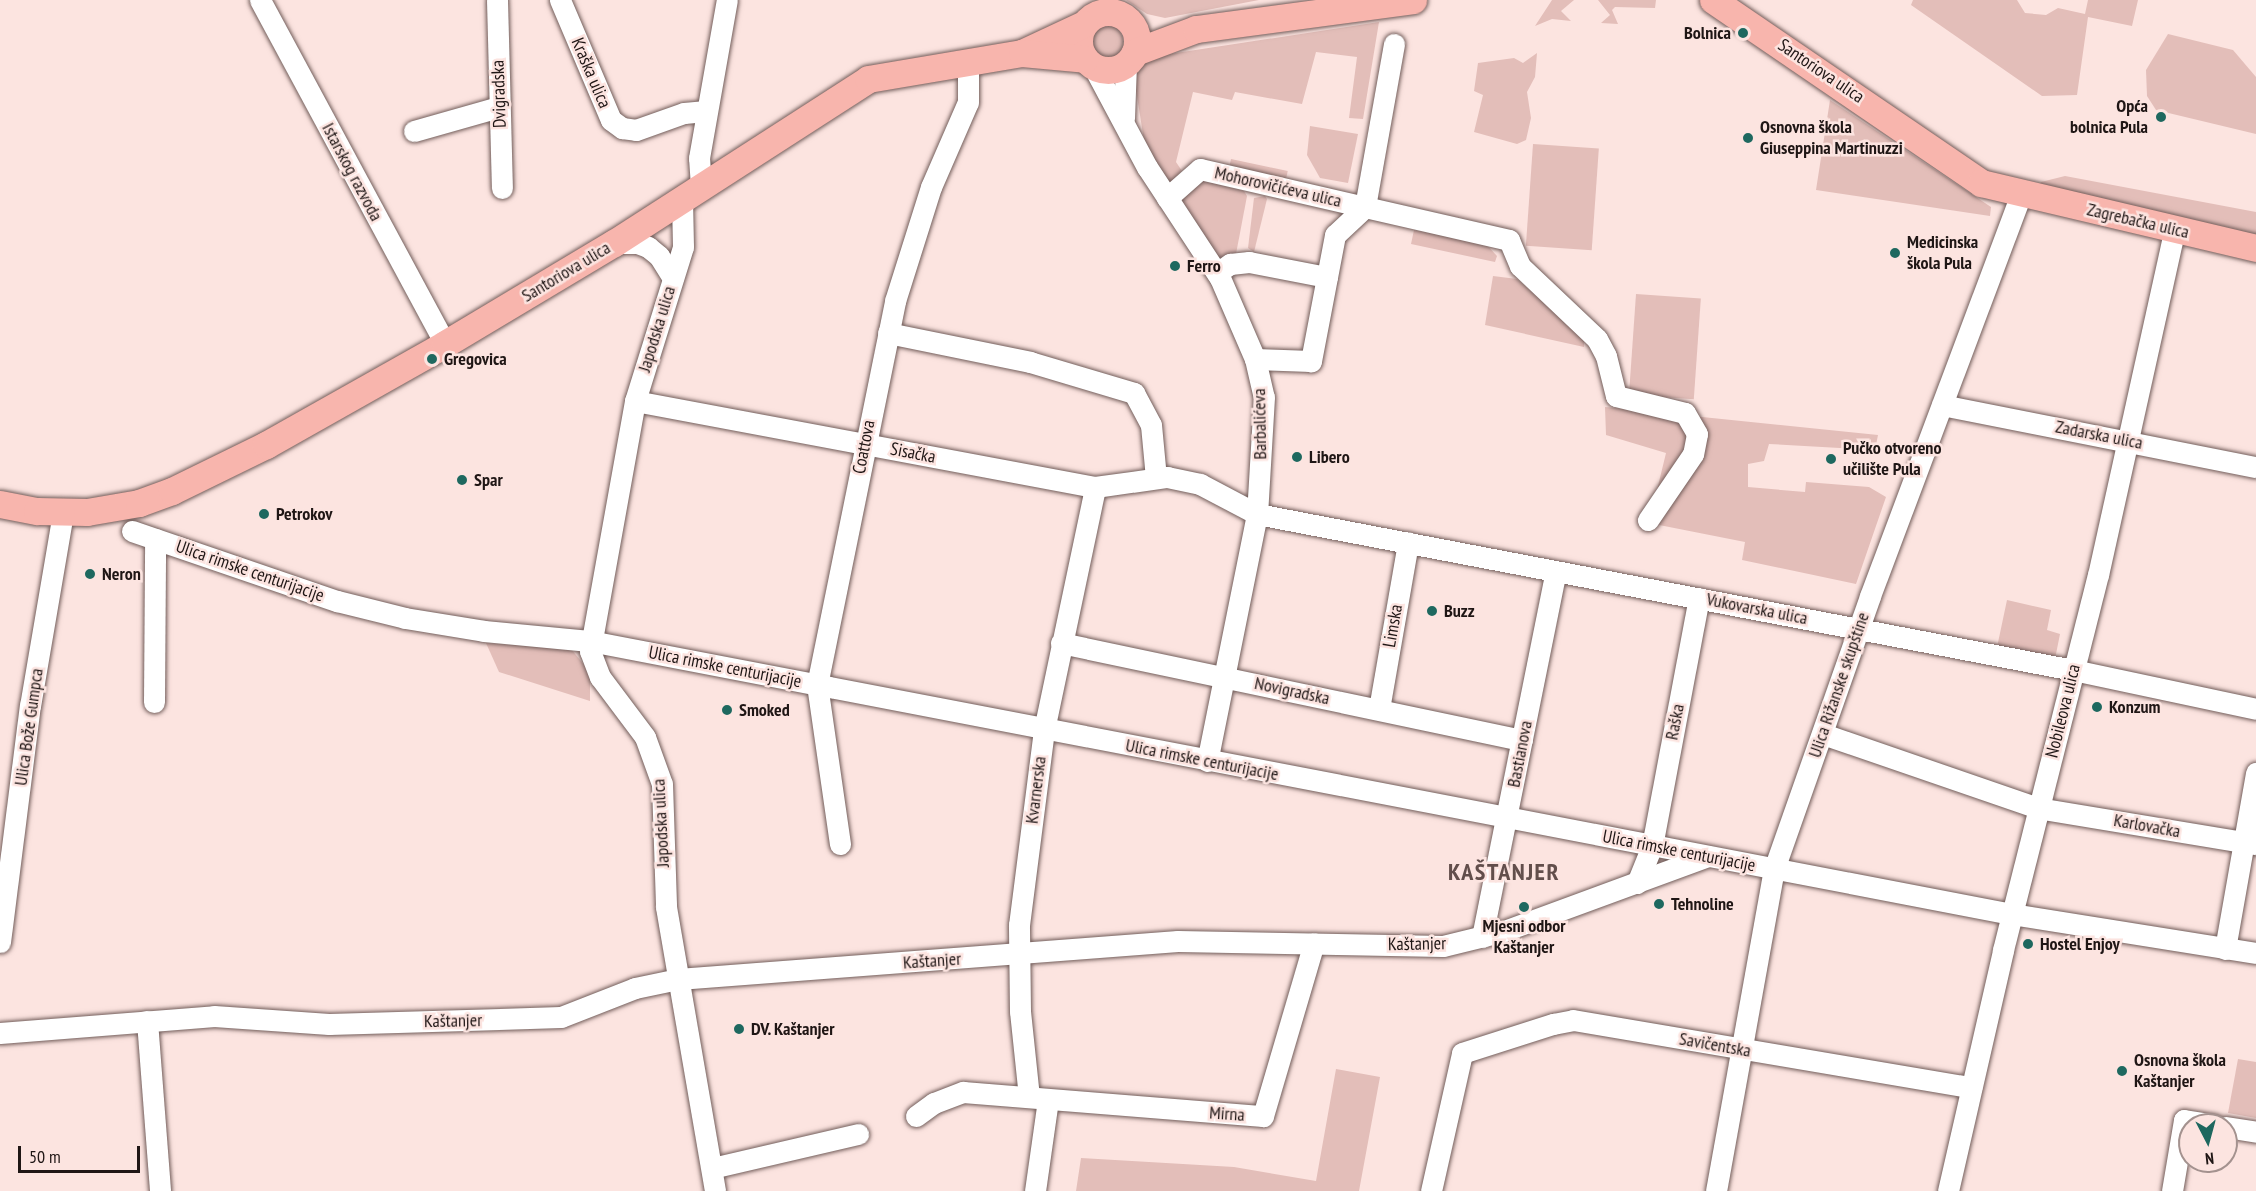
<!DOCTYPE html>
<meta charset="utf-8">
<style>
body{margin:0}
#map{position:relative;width:2256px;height:1191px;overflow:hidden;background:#fce4e0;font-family:"PT Sans Narrow",sans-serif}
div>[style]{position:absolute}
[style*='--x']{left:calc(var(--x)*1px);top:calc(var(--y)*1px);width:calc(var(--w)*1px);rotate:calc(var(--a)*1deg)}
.green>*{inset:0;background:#e3beb9;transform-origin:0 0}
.round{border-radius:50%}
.roads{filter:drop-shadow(0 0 2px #725d5a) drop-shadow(0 0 2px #725d5a)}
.minor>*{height:21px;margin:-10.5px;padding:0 10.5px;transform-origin:10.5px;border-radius:10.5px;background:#fff}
.major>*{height:27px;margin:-13.5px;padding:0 13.5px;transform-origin:13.5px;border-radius:13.5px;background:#f8b5ad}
.major>.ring{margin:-13.5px;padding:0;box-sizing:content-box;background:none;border:27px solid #f8b5ad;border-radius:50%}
.dots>*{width:16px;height:16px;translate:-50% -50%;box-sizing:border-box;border:3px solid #fce4e0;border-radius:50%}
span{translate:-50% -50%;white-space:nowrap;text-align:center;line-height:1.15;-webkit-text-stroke:5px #fce4e0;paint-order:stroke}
.poi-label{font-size:18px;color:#1f1615;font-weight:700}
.right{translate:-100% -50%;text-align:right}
.left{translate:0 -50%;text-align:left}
.street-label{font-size:18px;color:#1f1615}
.district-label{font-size:24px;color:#624e4b;font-weight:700;letter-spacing:1.5px}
.north{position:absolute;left:2178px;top:1113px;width:60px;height:60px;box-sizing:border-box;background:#fce4e0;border:2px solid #a4928f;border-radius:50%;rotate:174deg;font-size:16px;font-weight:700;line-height:24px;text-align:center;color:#1f1615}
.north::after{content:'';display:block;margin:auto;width:21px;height:27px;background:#1e685f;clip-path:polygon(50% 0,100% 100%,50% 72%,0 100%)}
.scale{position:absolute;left:18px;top:1146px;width:122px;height:27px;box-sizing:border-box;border:3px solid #1f1615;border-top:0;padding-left:8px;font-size:18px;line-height:21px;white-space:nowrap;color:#1f1615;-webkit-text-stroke:4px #fce4e0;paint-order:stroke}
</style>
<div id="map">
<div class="green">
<div style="clip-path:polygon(1126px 0,1259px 0,1165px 18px,1147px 14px)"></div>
<div style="clip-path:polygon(1552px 0,1574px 0,1561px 11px,1571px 21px,1552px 19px,1535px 26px)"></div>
<div style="clip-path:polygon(1598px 0,1656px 0,1655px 8px,1615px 7px,1612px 10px,1618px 24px,1601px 23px,1610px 15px)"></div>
<div style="clip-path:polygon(1913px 0,2017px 0,2025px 13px,2046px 15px,2058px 8px,2085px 14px,2088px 0,2138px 0,2132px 26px,2088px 17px,2077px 95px,2042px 96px,1911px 5px)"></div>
<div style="clip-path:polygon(1379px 22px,1363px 119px,1349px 118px,1357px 57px,1316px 52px,1302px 104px,1235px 92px,1232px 100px,1193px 92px,1176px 162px,1182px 171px,1164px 189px,1148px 166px,1134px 77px,1150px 57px)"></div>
<div class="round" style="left:1087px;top:24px;width:36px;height:36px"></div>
<div style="clip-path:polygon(2168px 34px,2233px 50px,2256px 77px,2256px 134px,2156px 110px,2147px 96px,2146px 70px)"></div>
<div style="clip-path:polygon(1537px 53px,1535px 77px,1527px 92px,1531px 118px,1526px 140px,1517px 144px,1474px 132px,1483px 95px,1474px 91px,1478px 63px,1514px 58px,1523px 63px)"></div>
<div style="clip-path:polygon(1830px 100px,1991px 207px,1990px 216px,1816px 190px)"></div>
<div style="clip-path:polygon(1310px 126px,1358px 134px,1348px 183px,1320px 178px,1307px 155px)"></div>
<div style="left:1533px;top:144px;width:66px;height:102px;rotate:4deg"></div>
<div style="left:1231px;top:159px;width:58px;height:13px;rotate:12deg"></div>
<div style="clip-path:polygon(2065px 176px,2256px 212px,2256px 241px,2036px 190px,2041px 182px)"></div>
<div style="clip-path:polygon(1193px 178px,1244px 191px,1247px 196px,1236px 254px,1213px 263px,1169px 198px)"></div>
<div style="clip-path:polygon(1265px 196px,1267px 199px,1254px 252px,1248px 248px,1254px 198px)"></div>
<div style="clip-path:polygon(1414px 230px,1486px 244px,1497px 256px,1495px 262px,1411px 244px)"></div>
<div style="clip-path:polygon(1493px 276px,1517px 279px,1584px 337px,1584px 347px,1485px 325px)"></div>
<div style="left:1636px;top:294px;width:65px;height:101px;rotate:4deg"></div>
<div style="clip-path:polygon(1605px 407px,1878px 435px,1875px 450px,1769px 444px,1764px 461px,1748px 464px,1748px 487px,1805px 492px,1806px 482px,1869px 487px,1886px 497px,1856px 584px,1742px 560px,1745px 542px,1649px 523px,1666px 453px,1606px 435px)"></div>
<div style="clip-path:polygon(2007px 600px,2051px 610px,2047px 630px,2060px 634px,2054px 664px,1996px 652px)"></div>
<div style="clip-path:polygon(486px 643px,571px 649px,590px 672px,590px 701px,499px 672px)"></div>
<div style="clip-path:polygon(2238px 1059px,2256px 1062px,2256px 1118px,2228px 1113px)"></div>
<div style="clip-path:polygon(1336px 1069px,1380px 1077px,1359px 1191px,1076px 1191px,1081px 1158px,1234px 1167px,1316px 1181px)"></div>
</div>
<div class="roads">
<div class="minor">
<div style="--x:260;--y:0;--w:391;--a:61.7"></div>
<div style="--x:497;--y:0;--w:188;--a:88.5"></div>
<div style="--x:560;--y:0;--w:130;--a:67"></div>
<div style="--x:611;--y:120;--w:14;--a:36"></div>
<div style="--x:622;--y:128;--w:14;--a:8"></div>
<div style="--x:636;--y:130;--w:51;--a:-19.5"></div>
<div style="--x:684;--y:113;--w:22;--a:-5"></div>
<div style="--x:1394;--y:44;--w:166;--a:100.1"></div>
<div style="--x:1365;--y:207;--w:148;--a:12.9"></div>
<div style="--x:1509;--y:240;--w:28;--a:67"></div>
<div style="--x:1520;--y:266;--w:106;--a:43.5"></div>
<div style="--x:1597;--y:339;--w:19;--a:62"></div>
<div style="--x:1606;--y:356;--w:41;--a:76"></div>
<div style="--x:1616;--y:396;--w:71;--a:13.8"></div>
<div style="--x:1685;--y:413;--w:24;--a:60"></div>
<div style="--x:1697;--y:434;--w:20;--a:101"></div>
<div style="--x:1693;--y:454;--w:80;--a:124.3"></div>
<div style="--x:1093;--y:66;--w:115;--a:61.9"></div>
<div style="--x:1147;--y:167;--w:133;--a:56.7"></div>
<div style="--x:1220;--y:278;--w:88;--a:66.6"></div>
<div style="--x:1255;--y:359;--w:39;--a:77"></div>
<div style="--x:1264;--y:397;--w:117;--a:93.4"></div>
<div style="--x:1257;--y:514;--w:252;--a:101.4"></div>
<div style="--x:1124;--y:118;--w:55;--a:-87.9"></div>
<div style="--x:414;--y:131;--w:88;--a:-15.8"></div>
<div style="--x:701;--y:186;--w:28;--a:-94"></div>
<div style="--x:699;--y:158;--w:160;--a:-80"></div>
<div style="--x:1167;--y:198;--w:44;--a:-41.3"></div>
<div style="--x:1200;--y:169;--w:169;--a:13"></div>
<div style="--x:682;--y:199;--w:48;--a:88.8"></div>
<div style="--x:683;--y:247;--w:161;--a:107.3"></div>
<div style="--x:635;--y:401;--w:254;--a:100.2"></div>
<div style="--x:590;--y:651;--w:28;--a:69"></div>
<div style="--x:600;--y:677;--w:75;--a:53.1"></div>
<div style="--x:645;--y:737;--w:50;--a:70.1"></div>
<div style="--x:662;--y:784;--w:123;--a:88.1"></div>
<div style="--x:666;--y:907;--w:288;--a:80.2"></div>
<div style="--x:614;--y:243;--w:23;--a:0"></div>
<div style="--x:637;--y:243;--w:12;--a:20"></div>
<div style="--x:648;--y:247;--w:14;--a:39"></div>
<div style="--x:659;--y:256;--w:26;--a:58"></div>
<div style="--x:1217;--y:273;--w:16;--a:-35"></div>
<div style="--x:1230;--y:264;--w:19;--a:-6"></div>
<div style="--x:1249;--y:262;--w:79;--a:10.9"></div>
<div style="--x:1327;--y:277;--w:86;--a:100.8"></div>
<div style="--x:1311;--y:361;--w:56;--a:-178"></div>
<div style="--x:1327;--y:277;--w:43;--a:-79.2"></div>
<div style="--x:1335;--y:235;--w:41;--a:-43"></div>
<div style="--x:888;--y:333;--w:145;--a:11.5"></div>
<div style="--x:1030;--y:362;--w:109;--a:16.6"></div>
<div style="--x:1134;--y:393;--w:36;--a:62"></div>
<div style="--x:1151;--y:425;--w:53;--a:84.6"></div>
<div style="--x:635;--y:401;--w:468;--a:10.6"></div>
<div style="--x:1095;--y:487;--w:73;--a:-7.9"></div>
<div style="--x:1167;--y:477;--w:34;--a:12"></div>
<div style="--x:1200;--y:484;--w:64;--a:27.8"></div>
<div style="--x:1257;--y:514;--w:831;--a:10.82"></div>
<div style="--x:2073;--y:670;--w:187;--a:12"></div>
<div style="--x:1942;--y:405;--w:320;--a:11.2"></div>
<div style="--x:132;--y:531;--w:217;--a:18.9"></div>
<div style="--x:337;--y:601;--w:70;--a:14"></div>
<div style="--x:405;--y:618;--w:80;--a:9.3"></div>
<div style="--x:484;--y:631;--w:106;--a:5.4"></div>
<div style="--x:590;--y:641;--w:1448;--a:10.87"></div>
<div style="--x:2012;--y:914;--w:247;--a:9.1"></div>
<div style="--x:1061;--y:643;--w:471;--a:11.9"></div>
<div style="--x:154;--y:702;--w:163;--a:-89.6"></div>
<div style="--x:1379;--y:709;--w:169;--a:-80.1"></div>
<div style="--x:1823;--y:734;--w:227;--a:19"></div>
<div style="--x:2038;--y:808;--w:221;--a:9.4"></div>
<div style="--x:840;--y:844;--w:161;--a:-98.2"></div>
<div style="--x:817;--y:685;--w:392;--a:-78.5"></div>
<div style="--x:895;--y:301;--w:120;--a:-72.5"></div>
<div style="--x:931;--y:187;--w:93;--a:-66.5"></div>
<div style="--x:968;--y:102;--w:41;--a:-90"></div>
<div style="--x:1637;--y:883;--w:40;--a:-68"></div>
<div style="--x:1652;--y:846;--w:252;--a:-79.3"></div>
<div style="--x:1482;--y:937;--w:373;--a:-78.6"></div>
<div style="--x:0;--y:942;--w:238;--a:-82.8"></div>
<div style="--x:30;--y:706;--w:196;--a:-80.3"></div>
<div style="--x:2225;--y:949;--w:179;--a:-80"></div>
<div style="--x:147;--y:1021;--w:170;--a:85.6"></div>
<div style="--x:0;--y:1033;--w:215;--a:-4.5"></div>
<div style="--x:214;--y:1016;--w:115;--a:4"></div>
<div style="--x:329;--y:1024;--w:232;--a:-1.7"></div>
<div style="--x:561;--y:1017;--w:79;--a:-21.4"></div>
<div style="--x:635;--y:988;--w:44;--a:-11.8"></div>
<div style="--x:678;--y:979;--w:501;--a:-4.35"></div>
<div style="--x:1178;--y:941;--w:265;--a:1.1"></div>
<div style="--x:1443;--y:946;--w:63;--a:-13.8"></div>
<div style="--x:1504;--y:931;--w:217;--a:-20.2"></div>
<div style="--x:1029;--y:1097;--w:86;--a:-96"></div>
<div style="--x:1020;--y:1011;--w:86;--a:-90.7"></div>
<div style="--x:1019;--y:925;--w:197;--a:-82.7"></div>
<div style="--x:1044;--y:730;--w:248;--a:-78.1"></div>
<div style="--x:916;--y:1116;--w:22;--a:-36"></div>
<div style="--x:934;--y:1103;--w:31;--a:-21"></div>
<div style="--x:963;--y:1092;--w:301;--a:4.6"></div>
<div style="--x:1263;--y:1116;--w:180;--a:-73.6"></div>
<div style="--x:2226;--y:1127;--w:30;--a:9"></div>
<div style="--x:712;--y:1168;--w:150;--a:-13.1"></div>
<div style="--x:1035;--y:1191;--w:92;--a:-81.9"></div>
<div style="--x:1431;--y:1191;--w:141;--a:-77.3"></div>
<div style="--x:1462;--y:1053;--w:96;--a:-17.7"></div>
<div style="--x:1553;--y:1024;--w:20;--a:-11"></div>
<div style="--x:1573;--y:1020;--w:404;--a:9.6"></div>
<div style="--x:1716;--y:1191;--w:327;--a:-79.8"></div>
<div style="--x:1774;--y:869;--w:289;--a:-70.6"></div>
<div style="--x:1870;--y:596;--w:428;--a:-69.4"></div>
<div style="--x:1948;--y:1191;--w:247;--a:-77.1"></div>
<div style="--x:2003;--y:950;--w:387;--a:-75.8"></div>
<div style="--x:2098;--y:575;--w:354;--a:-77.5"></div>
<div style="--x:2172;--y:1191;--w:72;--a:-80.4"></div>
<div style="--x:2184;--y:1120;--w:31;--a:9"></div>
</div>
<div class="major">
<div style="--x:1713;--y:0;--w:325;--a:34.3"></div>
<div style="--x:1981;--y:183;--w:283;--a:13.3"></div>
<div class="ring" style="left:1079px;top:12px;width:31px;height:31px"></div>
<div style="--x:1135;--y:52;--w:65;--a:-20.7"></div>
<div style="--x:1196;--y:29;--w:219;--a:-7.6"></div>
<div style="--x:1022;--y:53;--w:68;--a:-25.1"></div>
<div style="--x:0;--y:504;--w:38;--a:11"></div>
<div style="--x:37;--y:511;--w:50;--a:1.1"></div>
<div style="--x:87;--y:512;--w:53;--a:-9.8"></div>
<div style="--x:139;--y:503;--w:35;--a:-20"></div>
<div style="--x:172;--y:491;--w:105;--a:-26.1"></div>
<div style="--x:266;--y:445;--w:206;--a:-29.4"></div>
<div style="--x:445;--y:344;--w:197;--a:-30.9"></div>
<div style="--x:614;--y:243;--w:302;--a:-32.8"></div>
<div style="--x:868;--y:79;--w:156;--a:-9.6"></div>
<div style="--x:1022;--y:53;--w:63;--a:5.4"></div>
</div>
</div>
<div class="dots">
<div style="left:1743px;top:33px;background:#1e685f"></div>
<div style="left:2161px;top:117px;background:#1e685f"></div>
<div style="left:1748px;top:138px;background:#1e685f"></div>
<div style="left:1895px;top:253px;background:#1e685f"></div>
<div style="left:1175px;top:266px;background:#1e685f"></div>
<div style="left:432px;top:359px;background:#1e685f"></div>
<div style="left:1297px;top:457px;background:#1e685f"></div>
<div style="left:1831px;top:459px;background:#1e685f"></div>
<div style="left:462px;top:480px;background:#1e685f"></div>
<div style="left:264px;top:514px;background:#1e685f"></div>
<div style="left:90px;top:574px;background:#1e685f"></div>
<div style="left:1432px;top:611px;background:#1e685f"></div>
<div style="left:2097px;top:707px;background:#1e685f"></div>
<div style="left:727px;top:710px;background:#1e685f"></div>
<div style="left:1659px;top:904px;background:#1e685f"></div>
<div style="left:1524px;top:907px;background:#1e685f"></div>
<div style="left:2028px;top:944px;background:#1e685f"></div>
<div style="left:739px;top:1029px;background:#1e685f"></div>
<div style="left:2122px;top:1071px;background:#1e685f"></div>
</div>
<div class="poi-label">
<span class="right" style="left:1731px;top:33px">Bolnica</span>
<span class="right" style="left:2148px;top:117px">Opća<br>bolnica Pula</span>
<span class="left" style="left:1760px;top:138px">Osnovna škola<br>Giuseppina Martinuzzi</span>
<span class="left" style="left:1907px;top:253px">Medicinska<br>škola Pula</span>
<span class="left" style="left:1187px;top:266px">Ferro</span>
<span class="left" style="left:444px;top:359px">Gregovica</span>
<span class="left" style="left:1843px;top:459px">Pučko otvoreno<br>učilište Pula</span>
<span class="left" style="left:1309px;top:457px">Libero</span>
<span class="left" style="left:474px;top:480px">Spar</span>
<span class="left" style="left:276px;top:514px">Petrokov</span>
<span class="left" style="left:102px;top:574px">Neron</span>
<span class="left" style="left:1444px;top:611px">Buzz</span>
<span class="left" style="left:2109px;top:707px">Konzum</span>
<span class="left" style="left:739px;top:710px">Smoked</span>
<span class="left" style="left:1671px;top:904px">Tehnoline</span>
<span style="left:1524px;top:937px">Mjesni odbor<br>Kaštanjer</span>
<span class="left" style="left:2040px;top:944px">Hostel Enjoy</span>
<span class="left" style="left:751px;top:1029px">DV. Kaštanjer</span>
<span class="left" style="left:2134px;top:1071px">Osnovna škola<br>Kaštanjer</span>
</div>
<div class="street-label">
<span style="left:1821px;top:71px;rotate:34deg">Santoriova ulica</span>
<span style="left:591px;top:73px;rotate:67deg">Kraška ulica</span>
<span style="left:499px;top:94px;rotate:-92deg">Dvigradska</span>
<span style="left:352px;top:172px;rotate:62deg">Istarskog razvoda</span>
<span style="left:1278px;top:187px;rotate:13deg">Mohorovičićeva ulica</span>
<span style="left:2138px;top:221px;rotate:13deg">Zagrebačka ulica</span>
<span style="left:566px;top:272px;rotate:-31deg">Santoriova ulica</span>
<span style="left:657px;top:329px;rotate:-73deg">Japodska ulica</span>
<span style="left:1260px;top:424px;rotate:-91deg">Barbalićeva</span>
<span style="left:2099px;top:435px;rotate:11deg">Zadarska ulica</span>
<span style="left:864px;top:447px;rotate:-79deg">Coattova</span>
<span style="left:913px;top:453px;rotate:11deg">Sisačka</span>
<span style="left:250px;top:571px;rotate:19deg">Ulica rimske centurijacije</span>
<span style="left:1757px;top:609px;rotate:11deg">Vukovarska ulica</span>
<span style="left:1393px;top:626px;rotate:-80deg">Limska</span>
<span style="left:725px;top:667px;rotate:11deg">Ulica rimske centurijacije</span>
<span style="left:1839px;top:685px;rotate:-71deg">Ulica Rižanske skupštine</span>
<span style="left:1292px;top:691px;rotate:12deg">Novigradska</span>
<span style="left:2063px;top:711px;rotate:-76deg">Nobileova ulica</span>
<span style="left:1675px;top:722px;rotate:-79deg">Raška</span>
<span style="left:29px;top:727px;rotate:-82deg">Ulica Bože Gumpca</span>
<span style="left:1520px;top:754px;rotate:-79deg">Bastianova</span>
<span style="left:1202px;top:760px;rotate:11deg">Ulica rimske centurijacije</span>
<span style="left:1036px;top:790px;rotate:-83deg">Kvarnerska</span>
<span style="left:661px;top:823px;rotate:-93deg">Japodska ulica</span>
<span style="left:2147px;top:826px;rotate:10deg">Karlovačka</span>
<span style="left:1679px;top:851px;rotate:11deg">Ulica rimske centurijacije</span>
<span style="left:1417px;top:944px;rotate:-1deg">Kaštanjer</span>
<span style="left:932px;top:961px;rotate:-4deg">Kaštanjer</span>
<span style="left:453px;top:1021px;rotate:-1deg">Kaštanjer</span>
<span style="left:1715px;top:1045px;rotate:10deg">Savičentska</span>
<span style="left:1227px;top:1114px;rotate:4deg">Mirna</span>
</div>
<div class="district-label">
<span style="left:1504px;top:872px">KAŠTANJER</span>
</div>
<div class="north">N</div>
<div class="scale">50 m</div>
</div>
